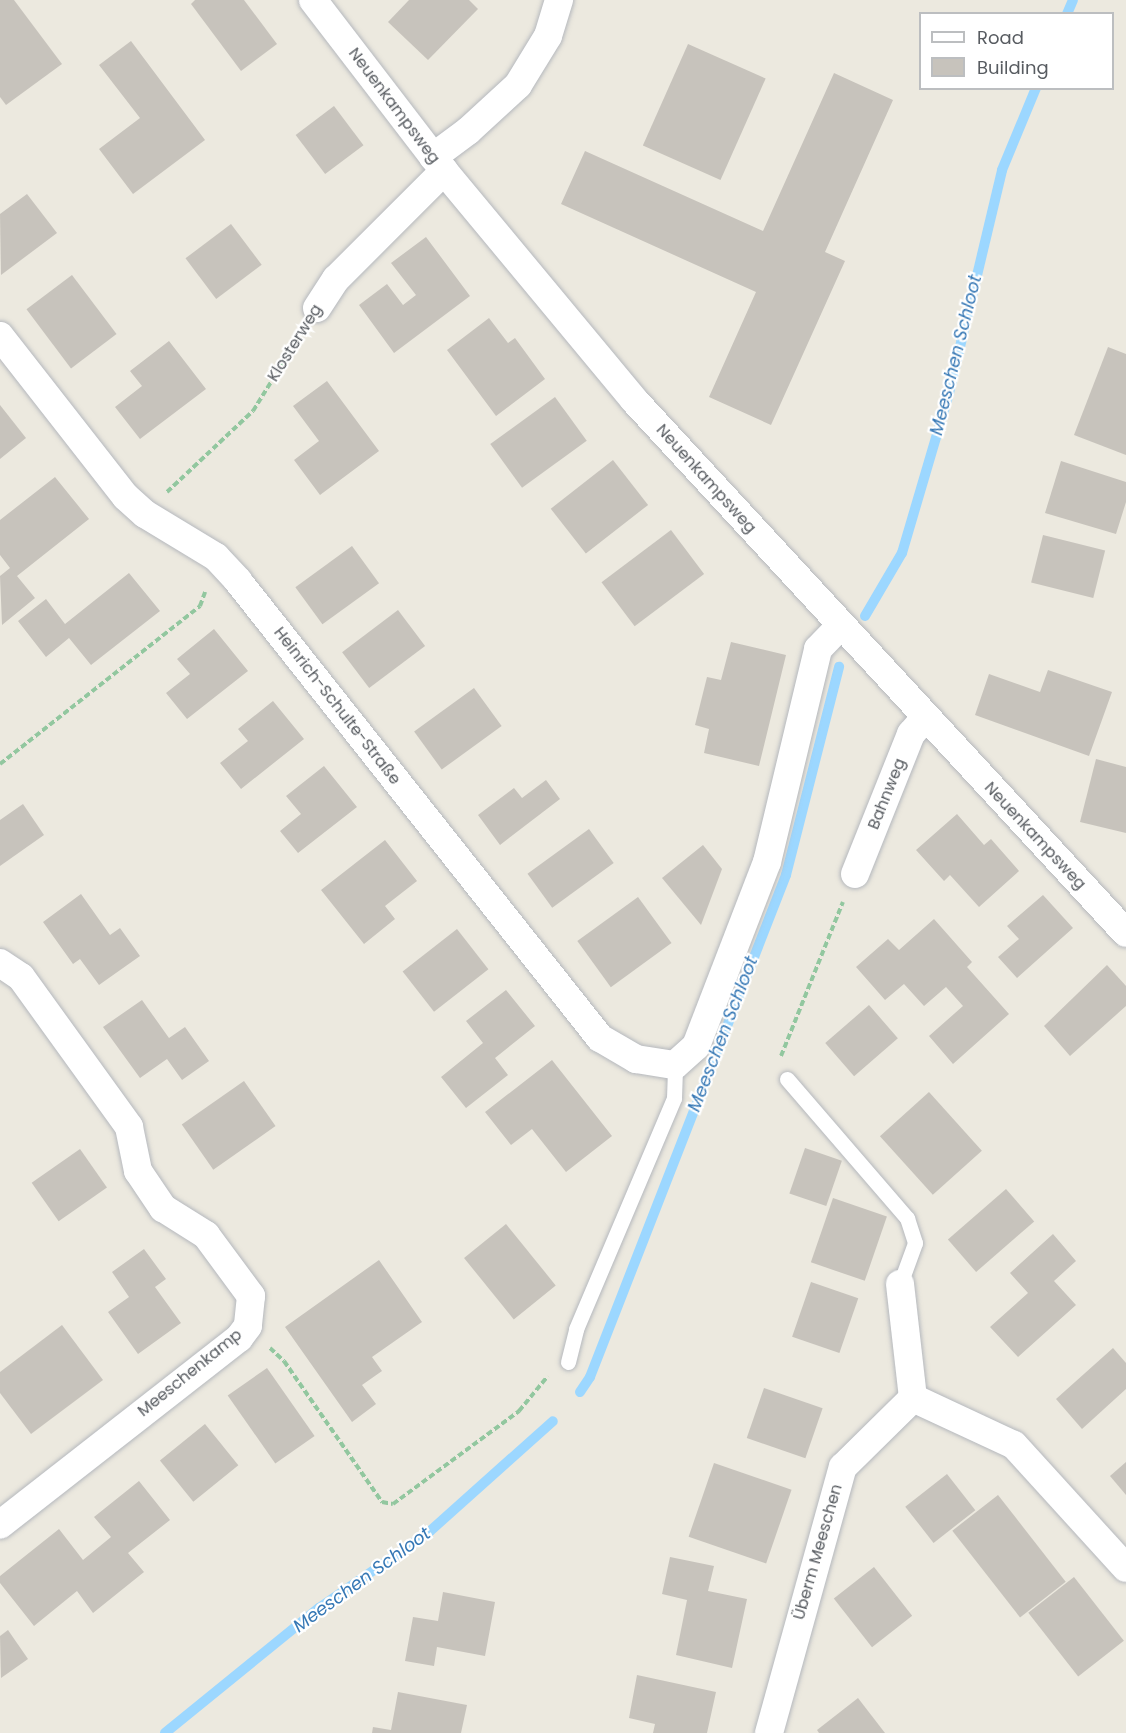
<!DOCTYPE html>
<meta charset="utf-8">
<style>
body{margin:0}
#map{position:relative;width:1126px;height:1733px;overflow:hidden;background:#ece9df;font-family:Poppins,sans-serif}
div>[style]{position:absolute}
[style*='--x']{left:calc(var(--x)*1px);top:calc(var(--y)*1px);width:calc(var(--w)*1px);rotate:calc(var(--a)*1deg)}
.stream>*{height:10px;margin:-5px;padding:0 5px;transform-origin:5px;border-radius:5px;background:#9cd7ff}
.building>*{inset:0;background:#c7c3bc;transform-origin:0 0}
.path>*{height:4px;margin-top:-2px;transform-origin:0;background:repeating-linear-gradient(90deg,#92c79f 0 6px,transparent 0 9px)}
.roads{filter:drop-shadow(0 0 2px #b5b8bd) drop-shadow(0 0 2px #b5b8bd)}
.service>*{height:15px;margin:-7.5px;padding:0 7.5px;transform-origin:7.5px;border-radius:7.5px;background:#fff}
.minor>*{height:28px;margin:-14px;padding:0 14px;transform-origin:14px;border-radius:14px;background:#fff}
span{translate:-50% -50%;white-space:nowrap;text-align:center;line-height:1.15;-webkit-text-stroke:4.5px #fff;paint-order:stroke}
.street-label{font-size:16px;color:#585c61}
.water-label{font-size:18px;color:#3678b5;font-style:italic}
.legend{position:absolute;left:919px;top:12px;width:195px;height:78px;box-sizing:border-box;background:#fff;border:2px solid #bcbec0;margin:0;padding:8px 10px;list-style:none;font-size:18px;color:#585c61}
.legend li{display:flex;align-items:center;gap:12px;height:30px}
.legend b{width:30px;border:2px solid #bcbec0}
</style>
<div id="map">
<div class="stream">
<div style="--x:1067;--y:14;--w:15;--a:-67"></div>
<div style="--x:865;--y:616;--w:73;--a:-59.6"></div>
<div style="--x:902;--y:553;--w:167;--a:-73.6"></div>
<div style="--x:949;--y:393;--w:229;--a:-76.6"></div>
<div style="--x:1002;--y:170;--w:89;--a:-67.5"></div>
<div style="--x:580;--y:1392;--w:18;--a:-56"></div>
<div style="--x:590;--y:1377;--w:539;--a:-68.67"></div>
<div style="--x:786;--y:875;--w:215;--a:-75.7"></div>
<div style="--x:165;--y:1733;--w:198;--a:-39.1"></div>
<div style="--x:319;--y:1608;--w:134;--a:-34.6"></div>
<div style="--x:429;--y:1532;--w:166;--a:-41.8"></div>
</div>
<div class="building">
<div style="clip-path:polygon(0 0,14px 0,62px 64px,6px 105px,0 97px)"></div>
<div style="clip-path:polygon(195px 0,244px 0,277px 44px,241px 71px,191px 4px)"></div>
<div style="clip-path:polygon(409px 0,469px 0,478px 9px,428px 60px,388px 22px)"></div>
<div style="clip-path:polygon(131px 41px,205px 140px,133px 194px,99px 149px,140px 118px,99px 65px)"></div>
<div style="left:688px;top:44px;width:85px;height:111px;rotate:24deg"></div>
<div style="clip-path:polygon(834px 73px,893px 100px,825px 252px,845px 261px,771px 425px,709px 397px,756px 292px,561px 204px,585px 151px,763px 231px)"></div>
<div style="left:334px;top:106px;width:49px;height:48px;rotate:53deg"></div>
<div style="clip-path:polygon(27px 194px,57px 233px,1px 275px,0 214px)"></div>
<div style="left:231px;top:224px;width:51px;height:57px;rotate:53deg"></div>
<div style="clip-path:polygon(426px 237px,470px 296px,394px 353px,359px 305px,387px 284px,403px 305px,416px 295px,391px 263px)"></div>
<div style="left:72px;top:275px;width:74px;height:57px;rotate:53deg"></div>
<div style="clip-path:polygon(489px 318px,508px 343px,515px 338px,545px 379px,496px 416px,447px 350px)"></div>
<div style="clip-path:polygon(169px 341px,206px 389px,140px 439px,115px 407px,142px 386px,130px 371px)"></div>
<div style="clip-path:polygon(1108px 347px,1126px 354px,1126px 455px,1074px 435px)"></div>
<div style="clip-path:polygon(327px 381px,379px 451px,320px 495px,294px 460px,319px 441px,293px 406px)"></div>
<div style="left:555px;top:397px;width:54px;height:80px;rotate:54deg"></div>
<div style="clip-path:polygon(0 405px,26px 438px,0 459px)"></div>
<div style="left:613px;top:460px;width:57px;height:79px;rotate:52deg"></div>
<div style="clip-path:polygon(1061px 461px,1126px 482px,1126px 502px,1116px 534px,1045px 513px)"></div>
<div style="clip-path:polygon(55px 477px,89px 519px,17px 576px,35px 598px,2px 625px,0 576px,10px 568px,0 555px,0 520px)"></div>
<div style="left:671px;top:530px;width:55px;height:87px;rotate:53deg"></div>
<div style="left:1043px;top:535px;width:64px;height:49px;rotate:14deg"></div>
<div style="left:352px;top:546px;width:46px;height:70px;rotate:54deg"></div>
<div style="clip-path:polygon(129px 573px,160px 611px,91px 665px,69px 638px,46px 657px,18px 621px,46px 599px,65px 624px)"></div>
<div style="left:398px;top:610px;width:45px;height:70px;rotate:53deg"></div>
<div style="clip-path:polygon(214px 629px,248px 671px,187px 719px,166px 693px,190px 674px,177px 659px)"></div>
<div style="clip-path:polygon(731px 642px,786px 655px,759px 766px,704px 753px,709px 729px,695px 725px,707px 677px,721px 680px)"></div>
<div style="clip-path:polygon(1048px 670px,1112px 692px,1089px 756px,975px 715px,989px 674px,1040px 692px)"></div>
<div style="left:474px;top:688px;width:47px;height:74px;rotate:54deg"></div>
<div style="clip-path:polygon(273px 701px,304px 739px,241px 789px,220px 763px,248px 741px,238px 729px)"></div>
<div style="clip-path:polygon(1096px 759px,1126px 767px,1126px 833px,1080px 822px)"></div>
<div style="clip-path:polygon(324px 766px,357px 807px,298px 853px,280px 831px,301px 814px,286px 796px)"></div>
<div style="clip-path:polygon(546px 780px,560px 799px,500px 845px,478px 815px,514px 788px,522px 798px)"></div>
<div style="clip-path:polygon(23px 804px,44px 835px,0 866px,0 820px)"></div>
<div style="clip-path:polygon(957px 814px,984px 845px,991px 839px,1019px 871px,979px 907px,950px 875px,944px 881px,916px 850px)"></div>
<div style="left:589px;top:829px;width:42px;height:76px;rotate:54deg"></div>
<div style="clip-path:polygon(385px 840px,417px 881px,385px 906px,395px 919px,364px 944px,321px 890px)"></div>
<div style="clip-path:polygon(703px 845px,722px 869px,701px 925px,662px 878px)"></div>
<div style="clip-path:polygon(81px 894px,110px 935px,120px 928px,140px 956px,99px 985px,80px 959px,73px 964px,43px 922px)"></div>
<div style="clip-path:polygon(1043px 895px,1073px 928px,1017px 978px,998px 957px,1019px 939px,1007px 926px)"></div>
<div style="left:638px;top:897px;width:57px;height:75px;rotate:54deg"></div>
<div style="clip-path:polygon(934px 919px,972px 962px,967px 967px,1009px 1014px,953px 1064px,929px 1036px,963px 1006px,946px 987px,924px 1006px,904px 984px,885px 1000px,856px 967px,888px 939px,899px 950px)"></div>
<div style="left:457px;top:929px;width:51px;height:69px;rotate:52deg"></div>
<div style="clip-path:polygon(1107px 965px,1126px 986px,1126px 1006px,1070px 1056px,1044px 1026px)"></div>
<div style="clip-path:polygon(506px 990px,535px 1026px,495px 1058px,508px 1075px,466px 1108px,441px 1077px,483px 1043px,466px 1021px)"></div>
<div style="clip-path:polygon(142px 1000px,169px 1038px,185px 1027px,209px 1061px,182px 1080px,167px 1059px,140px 1078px,103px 1027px)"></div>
<div style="left:869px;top:1005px;width:44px;height:58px;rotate:49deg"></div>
<div style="clip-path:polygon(552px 1060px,612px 1136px,566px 1172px,532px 1129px,511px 1145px,485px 1112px)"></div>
<div style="left:244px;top:1081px;width:55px;height:76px;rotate:55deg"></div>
<div style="left:929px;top:1092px;width:79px;height:66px;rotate:48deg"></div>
<div style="left:805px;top:1148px;width:39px;height:48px;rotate:19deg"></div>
<div style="left:80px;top:1149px;width:47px;height:59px;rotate:55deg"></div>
<div style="left:1006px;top:1189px;width:43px;height:77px;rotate:49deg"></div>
<div style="left:833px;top:1198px;width:57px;height:68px;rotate:19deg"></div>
<div style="left:506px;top:1224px;width:79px;height:54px;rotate:51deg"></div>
<div style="clip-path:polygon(1053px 1234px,1076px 1261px,1054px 1281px,1076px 1305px,1018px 1357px,990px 1327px,1028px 1293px,1010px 1273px)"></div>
<div style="clip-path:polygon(144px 1249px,166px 1279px,155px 1287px,181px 1323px,138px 1354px,108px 1312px,129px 1297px,112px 1272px)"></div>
<div style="clip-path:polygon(379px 1260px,422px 1322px,372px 1357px,382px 1371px,362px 1385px,376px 1404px,352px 1422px,285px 1327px)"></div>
<div style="left:811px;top:1282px;width:50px;height:58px;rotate:19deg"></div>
<div style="clip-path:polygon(62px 1325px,103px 1380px,31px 1434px,0 1393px,0 1372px)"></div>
<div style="clip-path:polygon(1113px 1348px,1126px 1363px,1126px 1389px,1082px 1429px,1056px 1399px)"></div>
<div style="left:267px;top:1368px;width:83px;height:48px;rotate:55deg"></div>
<div style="left:764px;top:1388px;width:62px;height:53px;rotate:19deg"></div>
<div style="left:205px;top:1424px;width:53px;height:58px;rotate:51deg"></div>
<div style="clip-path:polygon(1126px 1462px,1126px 1495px,1110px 1476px)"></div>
<div style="left:714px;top:1463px;width:82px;height:78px;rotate:19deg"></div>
<div style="left:947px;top:1474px;width:46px;height:53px;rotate:52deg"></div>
<div style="clip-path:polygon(139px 1481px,170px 1520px,128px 1553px,144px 1572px,93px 1613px,77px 1591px,34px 1626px,0 1583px,0 1576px,59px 1529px,83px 1560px,111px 1537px,94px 1517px)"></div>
<div style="left:998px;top:1495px;width:110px;height:58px;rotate:52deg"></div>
<div style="clip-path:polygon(670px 1557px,714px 1566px,708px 1591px,747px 1599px,732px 1668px,676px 1655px,687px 1600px,662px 1594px)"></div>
<div style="left:874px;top:1567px;width:62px;height:51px;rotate:52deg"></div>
<div style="left:1074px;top:1577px;width:81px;height:58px;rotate:52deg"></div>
<div style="clip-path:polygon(443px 1592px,495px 1602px,485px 1656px,437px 1647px,434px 1666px,405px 1661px,413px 1617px,438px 1621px)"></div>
<div style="clip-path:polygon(8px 1630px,28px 1659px,1px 1678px,0 1636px)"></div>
<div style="clip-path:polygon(637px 1675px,716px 1692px,707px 1733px,653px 1733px,655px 1724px,629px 1718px)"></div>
<div style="clip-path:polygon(398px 1692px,467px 1705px,461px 1733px,372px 1733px,373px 1727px,391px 1730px)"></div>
<div style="clip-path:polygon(858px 1698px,885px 1733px,819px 1733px,817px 1730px)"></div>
</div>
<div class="path">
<div style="--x:167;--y:492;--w:118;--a:-43.3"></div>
<div style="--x:253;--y:411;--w:91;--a:-58.1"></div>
<div style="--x:0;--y:764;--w:255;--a:-38.3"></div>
<div style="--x:200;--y:606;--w:15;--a:-70"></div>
<div style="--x:781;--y:1056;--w:166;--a:-68.1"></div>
<div style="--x:270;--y:1348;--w:19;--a:43"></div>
<div style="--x:284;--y:1361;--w:172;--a:55.2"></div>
<div style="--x:382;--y:1502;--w:11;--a:10"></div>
<div style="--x:393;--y:1504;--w:157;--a:-36.4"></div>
<div style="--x:519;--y:1411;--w:45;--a:-50.4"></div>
</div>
<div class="roads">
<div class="service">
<div style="--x:787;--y:1079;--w:184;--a:49.2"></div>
<div style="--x:907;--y:1218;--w:26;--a:72"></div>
<div style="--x:915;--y:1243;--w:44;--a:110.1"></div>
<div style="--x:568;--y:1362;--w:34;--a:-76"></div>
<div style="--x:576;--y:1329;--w:251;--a:-67"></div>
<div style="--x:674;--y:1098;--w:33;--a:-88"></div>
</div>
<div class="minor">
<div style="--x:313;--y:0;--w:215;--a:52.5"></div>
<div style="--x:444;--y:171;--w:298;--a:50.3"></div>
<div style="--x:634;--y:400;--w:725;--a:47.29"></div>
<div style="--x:433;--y:157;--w:44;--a:-36.6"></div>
<div style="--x:468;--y:131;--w:68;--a:-42.6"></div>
<div style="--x:518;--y:85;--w:57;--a:-58.5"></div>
<div style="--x:548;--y:36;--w:38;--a:-73"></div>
<div style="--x:317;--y:308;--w:35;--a:-57"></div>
<div style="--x:336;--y:279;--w:153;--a:-45"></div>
<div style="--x:0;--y:336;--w:204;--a:52"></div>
<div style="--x:126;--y:497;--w:25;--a:42"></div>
<div style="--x:145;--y:514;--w:83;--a:31.2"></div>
<div style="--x:216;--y:557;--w:33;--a:47"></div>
<div style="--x:238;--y:581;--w:583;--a:51.62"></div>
<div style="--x:600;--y:1038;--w:42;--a:30.3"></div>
<div style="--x:636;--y:1059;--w:39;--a:9"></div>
<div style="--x:675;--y:1065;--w:28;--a:-42"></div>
<div style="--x:696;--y:1046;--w:197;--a:-68.9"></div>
<div style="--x:767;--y:862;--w:219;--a:-76.5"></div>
<div style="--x:818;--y:649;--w:32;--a:-46"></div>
<div style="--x:855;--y:874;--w:151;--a:-68.2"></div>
<div style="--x:911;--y:734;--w:21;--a:-49"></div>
<div style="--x:0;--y:963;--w:25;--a:34"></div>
<div style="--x:21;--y:977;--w:185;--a:54.2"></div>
<div style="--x:129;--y:1127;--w:45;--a:78.4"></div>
<div style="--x:138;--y:1171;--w:45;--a:56"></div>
<div style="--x:163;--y:1208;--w:51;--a:32.1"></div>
<div style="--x:206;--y:1235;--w:76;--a:53.6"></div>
<div style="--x:251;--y:1296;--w:30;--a:96"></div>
<div style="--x:248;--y:1326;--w:15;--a:127"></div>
<div style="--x:239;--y:1338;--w:303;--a:142"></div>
<div style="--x:900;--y:1284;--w:115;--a:83.5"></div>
<div style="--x:769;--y:1733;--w:276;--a:-74.5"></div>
<div style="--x:843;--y:1467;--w:98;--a:-44.6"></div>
<div style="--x:913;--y:1398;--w:111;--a:25"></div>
<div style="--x:1014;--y:1445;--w:166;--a:47.7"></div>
</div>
</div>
<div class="street-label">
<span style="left:394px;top:106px;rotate:53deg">Neuenkampsweg</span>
<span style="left:295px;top:343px;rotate:-58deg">Klosterweg</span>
<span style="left:706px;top:479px;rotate:48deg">Neuenkampsweg</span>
<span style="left:337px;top:706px;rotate:52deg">Heinrich-Schulte-Straße</span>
<span style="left:887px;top:794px;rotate:-68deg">Bahnweg</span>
<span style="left:1035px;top:836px;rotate:47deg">Neuenkampsweg</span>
<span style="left:190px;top:1373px;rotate:-39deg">Meeschenkamp</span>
<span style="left:818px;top:1552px;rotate:-74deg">Überm Meeschen</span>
</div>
<div class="water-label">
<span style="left:956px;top:355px;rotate:-76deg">Meeschen Schloot</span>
<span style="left:723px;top:1034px;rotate:-69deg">Meeschen Schloot</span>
<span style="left:362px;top:1580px;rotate:-36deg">Meeschen Schloot</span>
</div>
<ul class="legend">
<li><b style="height:8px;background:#fff"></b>Road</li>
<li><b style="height:16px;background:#c7c3bc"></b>Building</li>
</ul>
</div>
